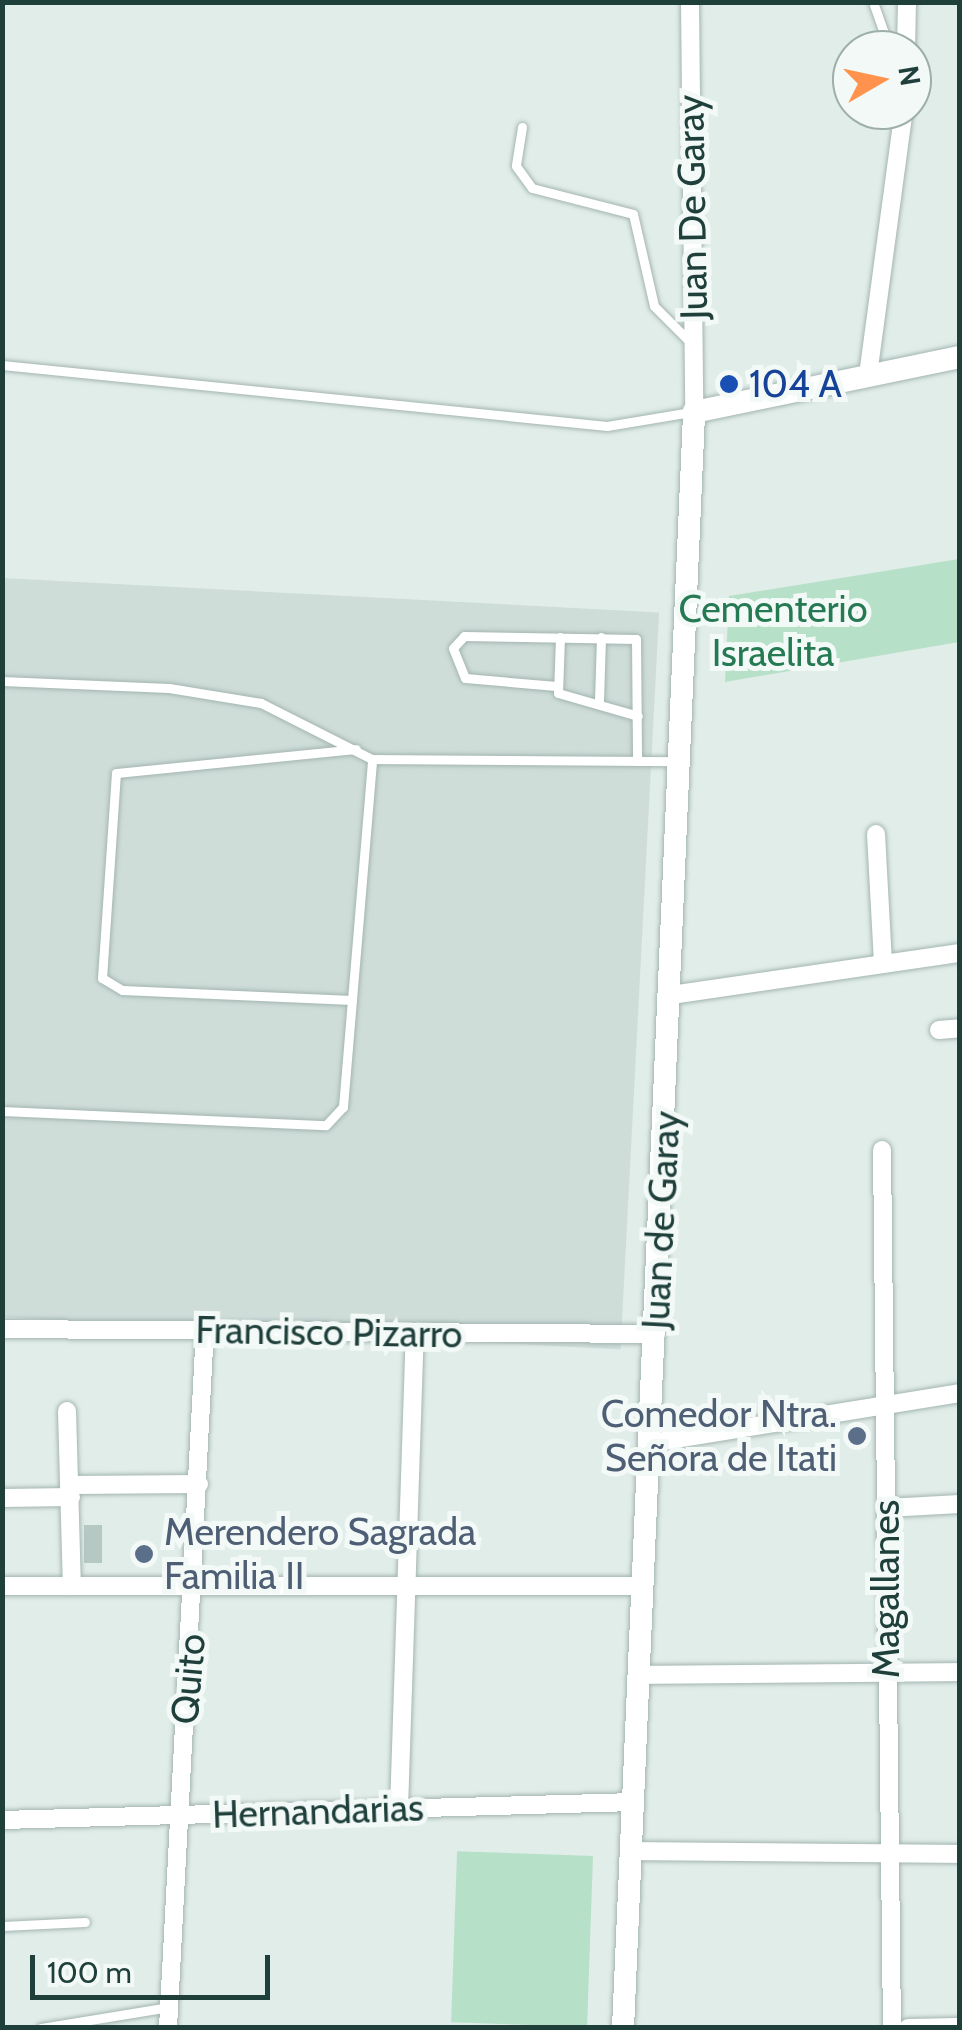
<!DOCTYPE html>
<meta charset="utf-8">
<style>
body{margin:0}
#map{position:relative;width:962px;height:2030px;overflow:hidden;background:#e1ede9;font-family:Cabin,sans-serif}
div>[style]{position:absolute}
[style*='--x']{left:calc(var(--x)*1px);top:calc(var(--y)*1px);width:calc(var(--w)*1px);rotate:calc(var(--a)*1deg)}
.built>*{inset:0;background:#cfddd9;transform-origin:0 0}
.green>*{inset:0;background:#b7e0c8;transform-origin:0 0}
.building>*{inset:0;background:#b6c8c3;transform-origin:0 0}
.roads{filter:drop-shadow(0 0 2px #a3b5b1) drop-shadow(0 0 2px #a3b5b1)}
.service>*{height:9px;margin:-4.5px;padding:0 4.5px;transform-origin:4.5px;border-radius:4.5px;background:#fff}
.minor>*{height:18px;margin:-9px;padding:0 9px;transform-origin:9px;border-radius:9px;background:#fff}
.tertiary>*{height:22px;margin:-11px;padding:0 11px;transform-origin:11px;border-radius:11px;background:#fff}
.dots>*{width:28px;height:28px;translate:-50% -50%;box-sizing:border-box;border:5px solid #f2f9f6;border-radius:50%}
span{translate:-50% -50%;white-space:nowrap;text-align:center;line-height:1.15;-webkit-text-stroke:10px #f2f9f6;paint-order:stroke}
.street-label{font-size:38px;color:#1f3f3b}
.transit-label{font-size:38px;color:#164399}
.left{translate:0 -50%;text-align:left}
.park-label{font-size:38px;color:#257a53}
.service-label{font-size:38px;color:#4e5e75}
.right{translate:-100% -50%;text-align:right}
.frame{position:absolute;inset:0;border:5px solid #1f3f3b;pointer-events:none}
.north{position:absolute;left:832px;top:30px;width:100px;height:100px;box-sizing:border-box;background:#f2f9f6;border:2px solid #9eafab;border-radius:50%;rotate:81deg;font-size:28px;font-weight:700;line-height:40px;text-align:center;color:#1f3f3b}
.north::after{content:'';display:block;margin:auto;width:35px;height:45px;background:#ff934d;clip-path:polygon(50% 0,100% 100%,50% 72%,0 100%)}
.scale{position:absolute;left:30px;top:1955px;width:240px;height:45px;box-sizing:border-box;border:5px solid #1f3f3b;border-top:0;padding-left:12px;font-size:30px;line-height:35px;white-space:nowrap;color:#1f3f3b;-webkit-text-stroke:8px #f2f9f6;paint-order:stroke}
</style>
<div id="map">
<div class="built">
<div style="left:2px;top:578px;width:658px;height:738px;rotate:3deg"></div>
</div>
<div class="green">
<div style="clip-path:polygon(959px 559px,959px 642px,725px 682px,729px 596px)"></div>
<div style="left:593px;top:1856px;width:171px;height:136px;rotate:92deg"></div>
</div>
<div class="building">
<div style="left:84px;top:1525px;width:18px;height:38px"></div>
</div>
<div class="roads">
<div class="service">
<div style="--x:873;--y:2;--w:51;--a:70.5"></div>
<div style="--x:522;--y:127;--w:39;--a:99"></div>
<div style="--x:516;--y:166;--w:27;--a:54"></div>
<div style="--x:532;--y:188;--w:104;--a:14.4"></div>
<div style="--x:633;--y:214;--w:94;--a:77.1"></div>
<div style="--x:654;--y:306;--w:52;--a:45"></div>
<div style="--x:2;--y:365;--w:608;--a:5.76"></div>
<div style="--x:607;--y:426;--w:85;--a:-9.5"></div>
<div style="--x:560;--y:637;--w:56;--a:92"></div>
<div style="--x:558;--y:693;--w:83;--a:16"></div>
<div style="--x:2;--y:681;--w:167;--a:2.4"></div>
<div style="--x:169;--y:688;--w:93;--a:9.3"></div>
<div style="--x:261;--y:703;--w:124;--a:26.8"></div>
<div style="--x:556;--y:686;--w:91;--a:-175"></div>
<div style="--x:465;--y:678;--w:32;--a:-112"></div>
<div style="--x:453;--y:648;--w:16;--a:-47"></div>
<div style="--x:464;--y:636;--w:172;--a:1"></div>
<div style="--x:636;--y:639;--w:122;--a:89.5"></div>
<div style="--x:599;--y:701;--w:64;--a:-88.2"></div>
<div style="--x:352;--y:1000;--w:230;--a:-177.5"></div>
<div style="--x:122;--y:990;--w:23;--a:-149"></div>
<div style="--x:102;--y:978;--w:205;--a:-86.1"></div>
<div style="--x:116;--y:773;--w:241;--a:-5.7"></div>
<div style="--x:2;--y:1111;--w:324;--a:2.5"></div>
<div style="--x:326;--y:1125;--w:25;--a:-47"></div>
<div style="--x:343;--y:1107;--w:349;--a:-85.2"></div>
<div style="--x:372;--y:759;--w:306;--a:0.4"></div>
<div style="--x:2;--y:1926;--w:83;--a:-2.8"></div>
<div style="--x:41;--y:2028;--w:130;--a:-9.3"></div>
</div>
<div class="minor">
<div style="--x:690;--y:2;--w:410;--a:89.4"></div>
<div style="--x:906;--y:50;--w:48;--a:-88.8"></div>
<div style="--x:868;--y:375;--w:267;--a:-82.3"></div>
<div style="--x:876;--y:834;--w:130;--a:86.9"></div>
<div style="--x:671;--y:995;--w:292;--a:-8.3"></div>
<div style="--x:939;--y:1030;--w:21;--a:-5"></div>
<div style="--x:882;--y:1150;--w:878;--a:89.35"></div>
<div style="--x:2;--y:1329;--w:654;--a:0.44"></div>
<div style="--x:67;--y:1411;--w:175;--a:88.4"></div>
<div style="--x:651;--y:1443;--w:313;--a:-9.2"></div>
<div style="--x:70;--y:1485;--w:129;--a:-0.4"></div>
<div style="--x:2;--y:1498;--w:69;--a:-0.8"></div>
<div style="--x:886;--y:1508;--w:74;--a:-3.1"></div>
<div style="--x:2;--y:1586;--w:641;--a:0"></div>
<div style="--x:639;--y:1675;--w:321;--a:-0.5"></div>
<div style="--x:399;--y:1809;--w:476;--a:-88.1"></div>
<div style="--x:2;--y:1820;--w:632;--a:-1.63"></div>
<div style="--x:633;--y:1851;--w:327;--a:0.5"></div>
<div style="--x:168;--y:2028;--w:699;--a:-86.97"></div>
<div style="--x:908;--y:2028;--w:52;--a:-1.1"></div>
</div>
<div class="tertiary">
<div style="--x:623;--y:2028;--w:1618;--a:-87.48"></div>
<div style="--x:694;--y:412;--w:272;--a:-11.7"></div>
</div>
</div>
<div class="dots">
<div style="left:729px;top:384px;background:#1a4fb4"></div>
<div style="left:857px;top:1436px;background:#5c6f8a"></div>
<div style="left:144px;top:1554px;background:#5c6f8a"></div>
</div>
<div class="street-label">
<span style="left:692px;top:207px;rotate:-91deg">Juan De Garay</span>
<span style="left:661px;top:1220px;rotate:-87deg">Juan de Garay</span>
<span style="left:329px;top:1332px;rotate:1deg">Francisco Pizarro</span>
<span style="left:886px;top:1589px;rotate:-90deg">Magallanes</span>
<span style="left:188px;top:1679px;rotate:-85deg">Quito</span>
<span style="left:318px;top:1811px;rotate:-2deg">Hernandarias</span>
</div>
<div class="transit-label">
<span class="left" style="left:749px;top:384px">104 A</span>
</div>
<div class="park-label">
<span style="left:773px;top:631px">Cementerio<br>Israelita</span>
</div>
<div class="service-label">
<span class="right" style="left:837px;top:1436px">Comedor Ntra.<br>Señora de Itati</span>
<span class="left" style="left:164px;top:1554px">Merendero Sagrada<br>Familia II</span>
</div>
<div class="frame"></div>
<div class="north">N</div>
<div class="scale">100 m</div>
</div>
